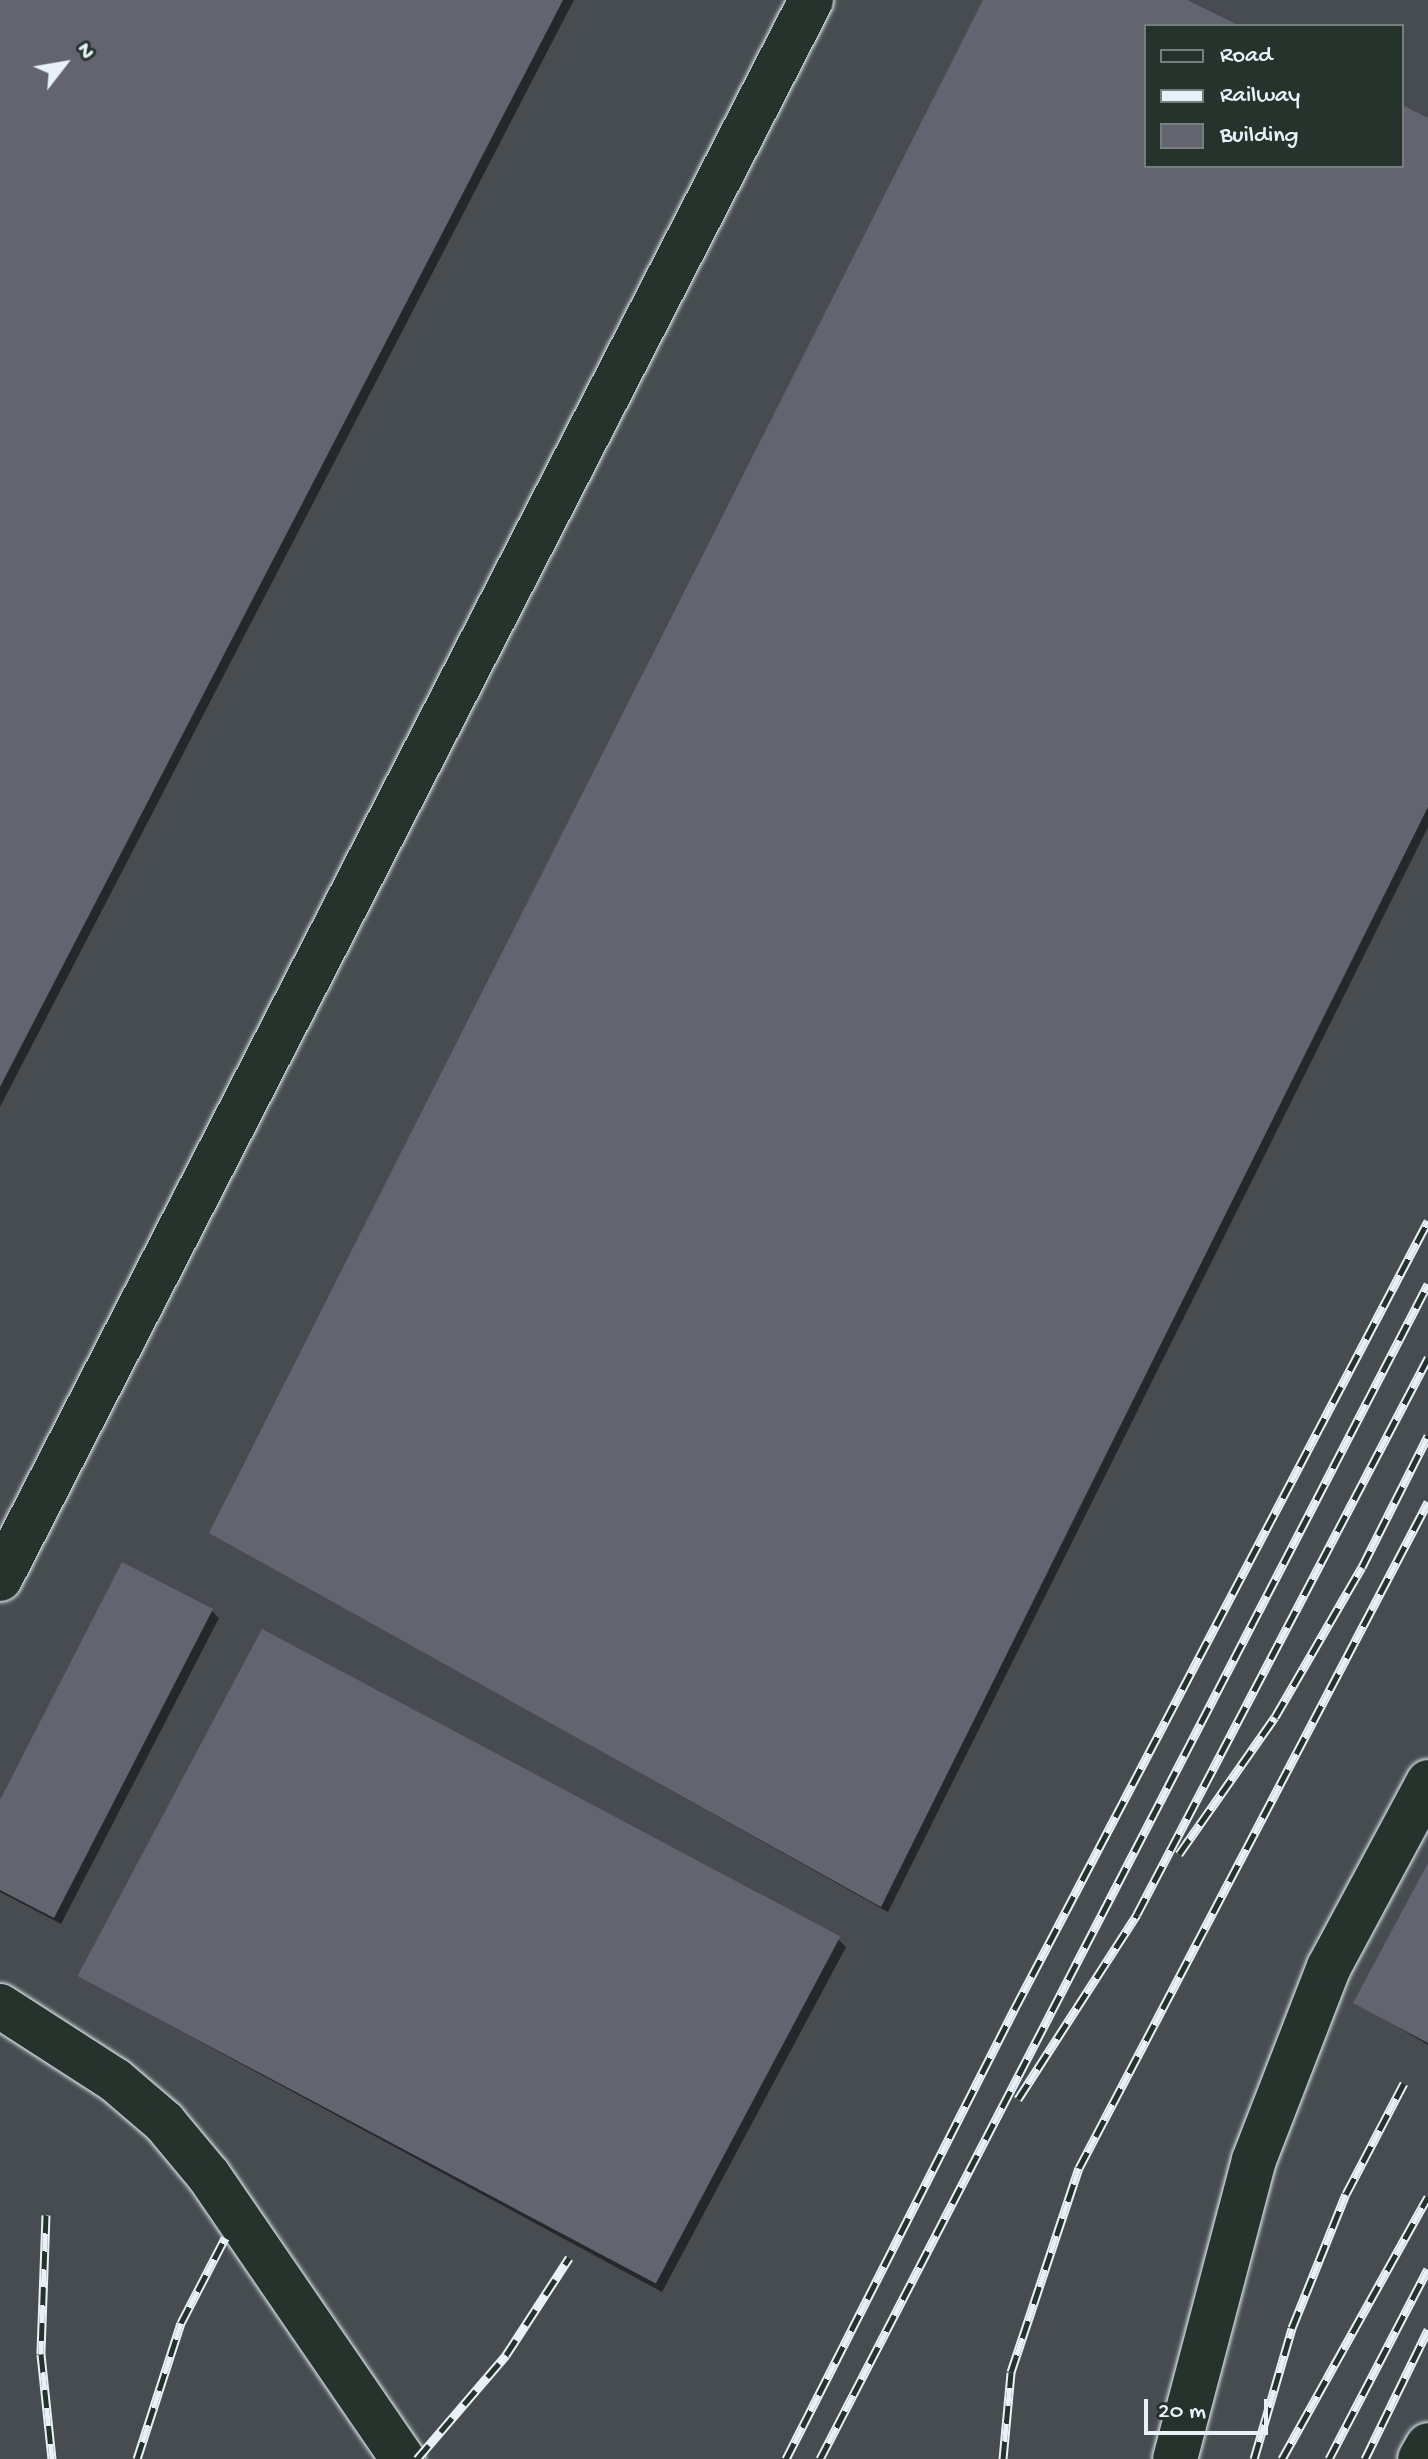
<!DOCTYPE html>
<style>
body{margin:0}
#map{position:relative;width:1428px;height:2459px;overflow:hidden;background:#394241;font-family:"Gochi Hand",sans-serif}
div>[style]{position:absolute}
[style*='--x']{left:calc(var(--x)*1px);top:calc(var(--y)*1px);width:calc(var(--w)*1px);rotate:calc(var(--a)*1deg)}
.built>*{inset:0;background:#464c4f}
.shadow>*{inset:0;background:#0007}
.building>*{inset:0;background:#646471;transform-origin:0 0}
.roads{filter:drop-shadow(0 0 2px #e8f1f8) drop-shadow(0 0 2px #e8f1f8)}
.minor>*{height:44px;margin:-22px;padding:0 22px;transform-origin:22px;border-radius:22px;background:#26332d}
.rail>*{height:9px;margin-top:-4.5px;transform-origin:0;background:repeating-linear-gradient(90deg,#26332d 0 18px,#e8f1f8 0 36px);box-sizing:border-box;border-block:2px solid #e8f1f8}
span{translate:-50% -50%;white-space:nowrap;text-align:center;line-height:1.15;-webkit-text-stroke:6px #26332d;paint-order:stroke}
.legend{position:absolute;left:1144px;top:24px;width:260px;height:144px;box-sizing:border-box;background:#26332d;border:2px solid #747f7e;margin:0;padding:10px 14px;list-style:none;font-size:24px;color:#e8f1f8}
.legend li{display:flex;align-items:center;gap:16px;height:40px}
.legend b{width:40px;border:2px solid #747f7e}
.north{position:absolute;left:24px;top:24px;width:80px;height:80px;-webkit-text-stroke:6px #26332d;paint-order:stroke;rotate:59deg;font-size:22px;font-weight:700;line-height:32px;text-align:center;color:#e8f1f8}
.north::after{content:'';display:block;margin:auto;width:28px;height:36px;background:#e8f1f8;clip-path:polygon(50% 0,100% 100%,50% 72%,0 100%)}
.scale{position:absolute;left:1144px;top:2399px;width:124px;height:36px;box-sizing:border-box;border:4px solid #e8f1f8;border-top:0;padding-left:10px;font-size:24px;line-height:28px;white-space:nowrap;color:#e8f1f8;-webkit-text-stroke:6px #26332d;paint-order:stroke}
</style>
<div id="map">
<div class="built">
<div style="clip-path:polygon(evenodd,0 0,1428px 0,1428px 2459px,0 2459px,0 0,1146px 26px,1402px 26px,1402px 166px,1146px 166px,1146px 26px)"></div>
</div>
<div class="shadow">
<div style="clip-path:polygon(0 0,574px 0,0 1107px)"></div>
<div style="clip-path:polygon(985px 0,1182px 0,1235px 26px,1146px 26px,1146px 166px,1402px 166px,1402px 108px,1428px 120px,1428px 827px,888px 1912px,211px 1532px)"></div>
<div style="clip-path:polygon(212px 1611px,219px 1618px,61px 1924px,0 1892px,0 1804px)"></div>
<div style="clip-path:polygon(1428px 1867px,1428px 2045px,1356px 2002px)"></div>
<div style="clip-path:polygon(839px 1940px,846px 1947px,662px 2292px,79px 1976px)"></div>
</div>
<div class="building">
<div style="clip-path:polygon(0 0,563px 0,0 1087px)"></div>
<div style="clip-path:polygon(983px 0,1187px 0,1240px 26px,1146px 26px,1146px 166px,1402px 166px,1402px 105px,1428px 118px,1428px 807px,881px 1907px,209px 1533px)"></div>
<div style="clip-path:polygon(122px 1562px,213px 1609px,54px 1918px,0 1890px,0 1800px)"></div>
<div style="left:262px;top:1629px;width:655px;height:393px;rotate:28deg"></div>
<div style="clip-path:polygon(1428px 1863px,1428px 2043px,1353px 2003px)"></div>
</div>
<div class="roads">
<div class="minor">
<div style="--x:0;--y:1579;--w:1775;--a:-62.81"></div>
<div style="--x:0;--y:2006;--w:137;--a:32.8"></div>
<div style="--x:115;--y:2080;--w:65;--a:40.6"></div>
<div style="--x:164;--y:2122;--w:70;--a:50.2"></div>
<div style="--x:209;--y:2176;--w:343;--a:55.6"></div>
<div style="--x:1175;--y:2459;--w:309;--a:-75.2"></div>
<div style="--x:1254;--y:2160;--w:207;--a:-68.8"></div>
<div style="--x:1329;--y:1967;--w:210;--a:-61.8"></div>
<div style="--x:1420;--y:2459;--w:16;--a:-60"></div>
</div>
</div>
<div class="rail">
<div style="--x:1179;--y:1854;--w:167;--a:-55"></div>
<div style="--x:1275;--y:1717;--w:173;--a:-59.9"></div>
<div style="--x:1362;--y:1567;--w:147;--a:-63.3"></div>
<div style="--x:1018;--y:2099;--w:220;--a:-57.2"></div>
<div style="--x:1137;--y:1914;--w:628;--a:-62.37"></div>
<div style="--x:46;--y:2215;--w:139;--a:92.1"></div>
<div style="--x:41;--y:2354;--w:106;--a:84"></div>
<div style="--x:137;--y:2459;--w:143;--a:-72.1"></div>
<div style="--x:181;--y:2323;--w:96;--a:-62.6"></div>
<div style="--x:417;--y:2459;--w:137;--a:-49.4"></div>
<div style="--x:506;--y:2355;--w:116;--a:-57"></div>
<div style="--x:786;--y:2459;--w:506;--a:-63.08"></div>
<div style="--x:1015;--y:2008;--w:889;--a:-62.31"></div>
<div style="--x:820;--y:2459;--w:1323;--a:-62.64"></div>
<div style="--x:1003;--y:2459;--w:87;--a:-84.7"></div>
<div style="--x:1011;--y:2372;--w:215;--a:-71.6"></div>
<div style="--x:1079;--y:2168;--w:752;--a:-62.34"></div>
<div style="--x:1254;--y:2459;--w:136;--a:-73.8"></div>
<div style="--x:1292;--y:2328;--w:144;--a:-68.1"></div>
<div style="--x:1346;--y:2194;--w:125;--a:-62.4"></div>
<div style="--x:1282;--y:2459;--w:300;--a:-60.9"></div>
<div style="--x:1329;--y:2459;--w:214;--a:-62.5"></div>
<div style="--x:1365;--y:2459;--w:144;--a:-64"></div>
</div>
<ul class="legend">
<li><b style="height:10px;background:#26332d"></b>Road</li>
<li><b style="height:10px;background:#e8f1f8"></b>Railway</li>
<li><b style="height:22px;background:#646471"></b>Building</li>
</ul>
<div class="north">N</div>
<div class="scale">20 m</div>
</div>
